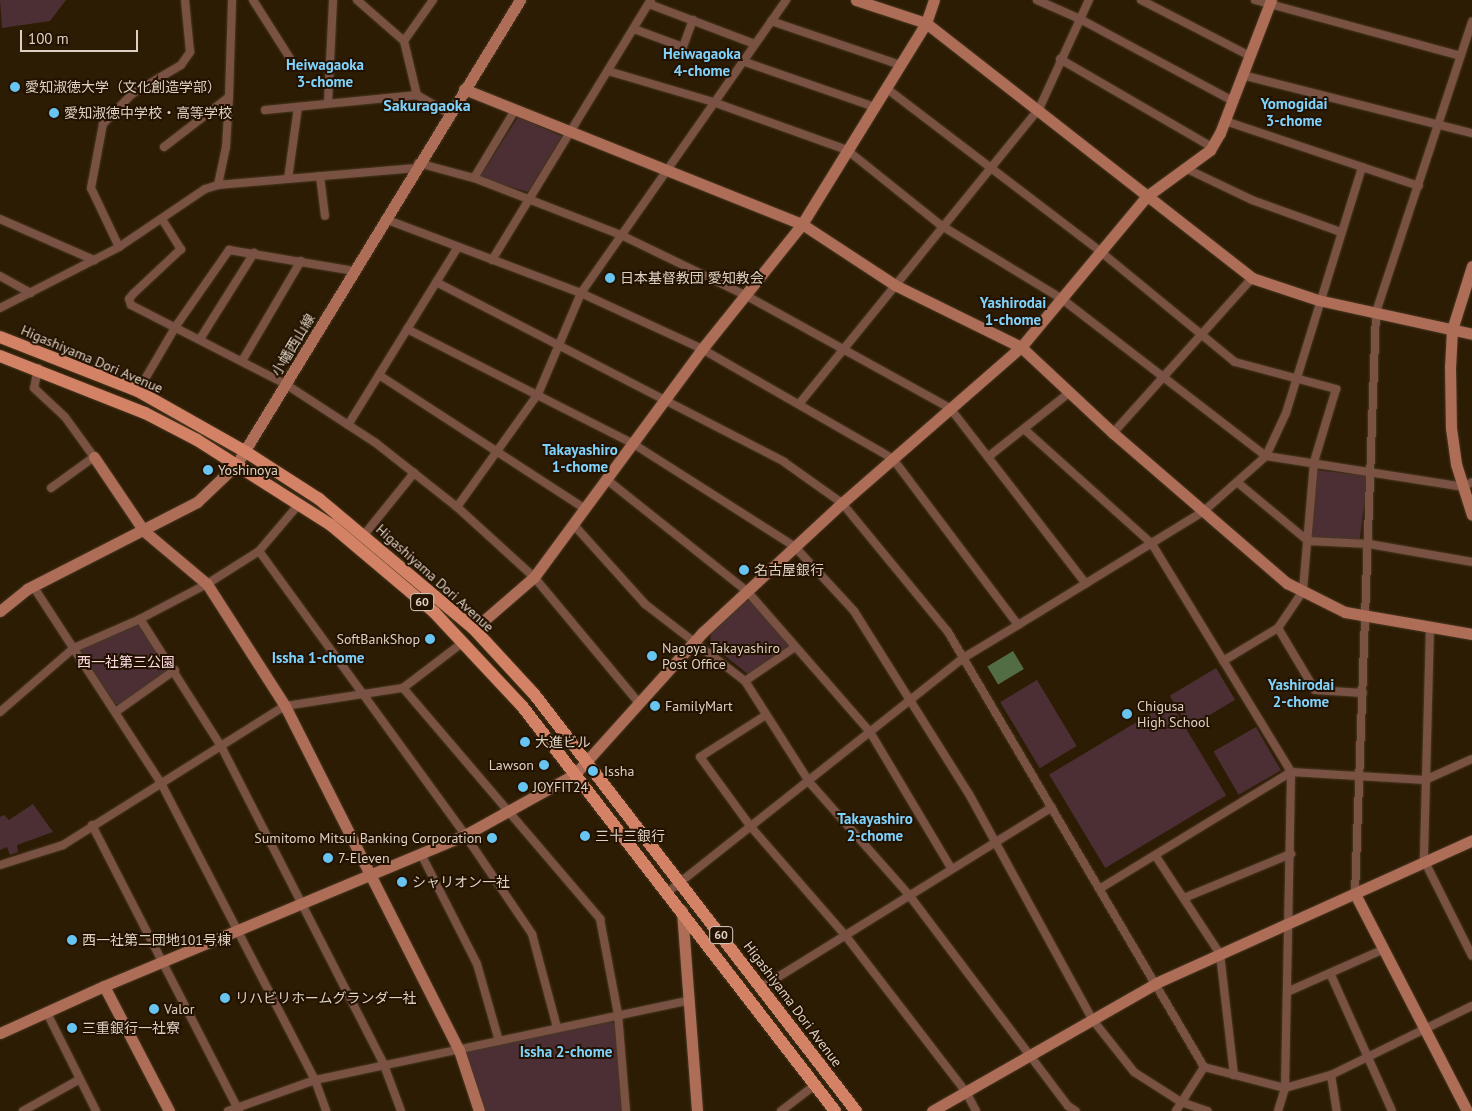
<!DOCTYPE html>
<meta charset="utf-8">
<style>
body{margin:0}
#map{position:relative;width:1472px;height:1111px;overflow:hidden;background:#2d1c04;font-family:"PT Sans","Noto Sans JP",sans-serif}
div>[style]{position:absolute}
[style*='--x']{left:calc(var(--x)*1px);top:calc(var(--y)*1px);width:calc(var(--w)*1px);rotate:calc(var(--a)*1deg)}
.green>*{inset:0;background:#4c2f34;transform-origin:0 0}
.water>*{inset:0;background:#526d44;transform-origin:0 0}
.roads{filter:drop-shadow(0 0 1px #493923) drop-shadow(0 0 1px #493923)}
.street>*{height:8px;margin:-4px;padding:0 4px;transform-origin:4px;border-radius:4px;background:#7a5244}
.secondary>*{height:11px;margin:-5.5px;padding:0 5.5px;transform-origin:5.5px;border-radius:5.5px;background:#ad6d57}
.primary>*{height:12px;margin:-6px;padding:0 6px;transform-origin:6px;border-radius:6px;background:#d48265}
.dots>*{width:14px;height:14px;translate:-50% -50%;box-sizing:border-box;border:2px solid #231200;border-radius:50%}
span{translate:-50% -50%;white-space:nowrap;text-align:center;line-height:1.15;-webkit-text-stroke:4px #231200;paint-order:stroke}
.shield-label span{padding:1px 4px;background:#231200;border:1px solid;border-radius:4px;-webkit-text-stroke-width:0}
.shield-label{font-size:12px;color:#ddd1c4;font-weight:700}
.poi-label{font-size:14px;color:#ddd1c4}
.left{translate:0 -50%;text-align:left}
.right{translate:-100% -50%;text-align:right}
.street-label{font-size:14px;color:#ddd1c4}
.park-label{font-size:14px;color:#fddadf}
.neighbourhood-label{font-size:15px;color:#7fd2fb;font-weight:700}
.quarter-label{font-size:16px;color:#7fd2fb;font-weight:700}
.scale{position:absolute;left:20px;top:30px;width:118px;height:22px;box-sizing:border-box;border:2px solid #ddd1c4;border-top:0;padding-left:6px;font-size:15px;line-height:18px;white-space:nowrap;color:#ddd1c4;-webkit-text-stroke:4px #231200;paint-order:stroke}
</style>
<div id="map">
<div class="green">
<div style="clip-path:polygon(0 0,66px 0,50px 21px,2px 28px)"></div>
<div style="clip-path:polygon(518px 117px,562px 136px,528px 192px,479px 178px)"></div>
<div style="left:1317px;top:470px;width:51px;height:69px;rotate:7deg"></div>
<div style="clip-path:polygon(745px 601px,751px 601px,790px 645px,749px 675px,710px 644px,711px 633px)"></div>
<div style="clip-path:polygon(138px 622px,170px 667px,169px 672px,120px 705px,115px 704px,80px 650px)"></div>
<div style="left:1216px;top:668px;width:37px;height:54px;rotate:59deg"></div>
<div style="left:1037px;top:680px;width:77px;height:43px;rotate:59deg"></div>
<div style="left:1170px;top:702px;width:109px;height:141px;rotate:59deg"></div>
<div style="left:1256px;top:727px;width:50px;height:49px;rotate:60deg"></div>
<div style="clip-path:polygon(33px 804px,53px 832px,17px 845px,18px 852px,10px 855px,7px 847px,0 850px,0 817px,4px 815px,9px 820px)"></div>
<div style="clip-path:polygon(610px 1020px,615px 1024px,623px 1111px,484px 1111px,465px 1054px,467px 1051px)"></div>
</div>
<div class="water">
<div style="left:1013px;top:651px;width:21px;height:30px;rotate:59deg"></div>
</div>
<div class="roads">
<div class="street">
<div style="--x:253;--y:0;--w:75;--a:57.6"></div>
<div style="--x:357;--y:0;--w:62;--a:41.1"></div>
<div style="--x:433;--y:0;--w:50;--a:125.3"></div>
<div style="--x:404;--y:41;--w:56;--a:76.5"></div>
<div style="--x:417;--y:95;--w:36;--a:30"></div>
<div style="--x:1037;--y:0;--w:47;--a:23.8"></div>
<div style="--x:1080;--y:19;--w:174;--a:28.2"></div>
<div style="--x:1141;--y:0;--w:123;--a:27.2"></div>
<div style="--x:1255;--y:0;--w:213;--a:15.2"></div>
<div style="--x:649;--y:4;--w:113;--a:20.7"></div>
<div style="--x:771;--y:21;--w:136;--a:18.8"></div>
<div style="--x:634;--y:29;--w:52;--a:20.2"></div>
<div style="--x:683;--y:47;--w:29;--a:-70"></div>
<div style="--x:1060;--y:59;--w:176;--a:30.1"></div>
<div style="--x:745;--y:62;--w:138;--a:19.1"></div>
<div style="--x:608;--y:71;--w:109;--a:16.4"></div>
<div style="--x:713;--y:102;--w:142;--a:19.7"></div>
<div style="--x:847;--y:150;--w:122;--a:38.7"></div>
<div style="--x:942;--y:226;--w:140;--a:31.3"></div>
<div style="--x:1062;--y:299;--w:257;--a:37.6"></div>
<div style="--x:1266;--y:456;--w:199;--a:8.9"></div>
<div style="--x:1463;--y:487;--w:10;--a:-29"></div>
<div style="--x:1242;--y:75;--w:237;--a:14.2"></div>
<div style="--x:886;--y:88;--w:270;--a:37.3"></div>
<div style="--x:1101;--y:252;--w:173;--a:39.4"></div>
<div style="--x:1235;--y:362;--w:105;--a:15"></div>
<div style="--x:1336;--y:389;--w:76;--a:106.8"></div>
<div style="--x:1314;--y:462;--w:129;--a:94.9"></div>
<div style="--x:1303;--y:591;--w:45;--a:124"></div>
<div style="--x:1278;--y:628;--w:64;--a:149"></div>
<div style="--x:229;--y:97;--w:97;--a:-88.2"></div>
<div style="--x:328;--y:103;--w:103;--a:-87.2"></div>
<div style="--x:265;--y:110;--w:153;--a:-5.6"></div>
<div style="--x:164;--y:147;--w:82;--a:-37.6"></div>
<div style="--x:229;--y:97;--w:50;--a:93.4"></div>
<div style="--x:226;--y:147;--w:39;--a:102"></div>
<div style="--x:418;--y:163;--w:58;--a:15"></div>
<div style="--x:474;--y:178;--w:158;--a:21.2"></div>
<div style="--x:621;--y:235;--w:138;--a:25.8"></div>
<div style="--x:745;--y:295;--w:234;--a:28.9"></div>
<div style="--x:950;--y:408;--w:222;--a:52.3"></div>
<div style="--x:1362;--y:167;--w:60;--a:18.4"></div>
<div style="--x:1185;--y:168;--w:74;--a:25.5"></div>
<div style="--x:1252;--y:200;--w:95;--a:19.8"></div>
<div style="--x:320;--y:176;--w:40;--a:82.9"></div>
<div style="--x:474;--y:178;--w:79;--a:-58.9"></div>
<div style="--x:288;--y:179;--w:73;--a:-82.1"></div>
<div style="--x:0;--y:219;--w:103;--a:23.6"></div>
<div style="--x:162;--y:219;--w:36;--a:58"></div>
<div style="--x:181;--y:249;--w:66;--a:136.8"></div>
<div style="--x:133;--y:294;--w:6;--a:129"></div>
<div style="--x:129;--y:299;--w:6;--a:72"></div>
<div style="--x:131;--y:305;--w:175;--a:27.1"></div>
<div style="--x:287;--y:385;--w:106;--a:33.1"></div>
<div style="--x:376;--y:443;--w:103;--a:38.3"></div>
<div style="--x:457;--y:507;--w:104;--a:42.3"></div>
<div style="--x:534;--y:577;--w:164;--a:50.2"></div>
<div style="--x:385;--y:219;--w:210;--a:20.7"></div>
<div style="--x:581;--y:293;--w:133;--a:24.8"></div>
<div style="--x:702;--y:349;--w:220;--a:29.9"></div>
<div style="--x:893;--y:459;--w:208;--a:53"></div>
<div style="--x:1018;--y:625;--w:64;--a:149"></div>
<div style="--x:963;--y:658;--w:377;--a:141.6"></div>
<div style="--x:119;--y:247;--w:65;--a:-115.4"></div>
<div style="--x:91;--y:188;--w:65;--a:-79.4"></div>
<div style="--x:103;--y:124;--w:42;--a:-46"></div>
<div style="--x:132;--y:94;--w:57;--a:-30.6"></div>
<div style="--x:181;--y:65;--w:16;--a:-55"></div>
<div style="--x:190;--y:52;--w:52;--a:-95.5"></div>
<div style="--x:492;--y:260;--w:305;--a:-58.6"></div>
<div style="--x:0;--y:276;--w:35;--a:29"></div>
<div style="--x:436;--y:282;--w:392;--a:27.3"></div>
<div style="--x:784;--y:462;--w:71;--a:35.3"></div>
<div style="--x:842;--y:503;--w:167;--a:50.6"></div>
<div style="--x:948;--y:632;--w:505;--a:59.52"></div>
<div style="--x:1204;--y:1067;--w:84;--a:14.5"></div>
<div style="--x:1285;--y:1088;--w:48;--a:-15.8"></div>
<div style="--x:1331;--y:1075;--w:157;--a:-26.1"></div>
<div style="--x:0;--y:308;--w:134;--a:-27.1"></div>
<div style="--x:119;--y:247;--w:104;--a:-34"></div>
<div style="--x:205;--y:189;--w:14;--a:-17"></div>
<div style="--x:218;--y:185;--w:198;--a:-4.9"></div>
<div style="--x:407;--y:329;--w:252;--a:26.9"></div>
<div style="--x:632;--y:443;--w:193;--a:32.5"></div>
<div style="--x:795;--y:547;--w:87;--a:47.3"></div>
<div style="--x:854;--y:611;--w:216;--a:57.9"></div>
<div style="--x:969;--y:794;--w:256;--a:61.3"></div>
<div style="--x:1092;--y:1019;--w:68;--a:51.6"></div>
<div style="--x:1134;--y:1072;--w:56;--a:32.6"></div>
<div style="--x:1181;--y:1102;--w:28;--a:19"></div>
<div style="--x:200;--y:339;--w:102;--a:-57.9"></div>
<div style="--x:242;--y:361;--w:116;--a:-59.5"></div>
<div style="--x:38;--y:368;--w:20;--a:101"></div>
<div style="--x:34;--y:388;--w:42;--a:43.1"></div>
<div style="--x:65;--y:417;--w:49;--a:54.1"></div>
<div style="--x:94;--y:457;--w:53;--a:144.2"></div>
<div style="--x:379;--y:375;--w:244;--a:33"></div>
<div style="--x:138;--y:391;--w:75;--a:-59.7"></div>
<div style="--x:176;--y:326;--w:93;--a:-55.1"></div>
<div style="--x:229;--y:250;--w:127;--a:9.5"></div>
<div style="--x:799;--y:404;--w:380;--a:-50.9"></div>
<div style="--x:1039;--y:109;--w:120;--a:-65.4"></div>
<div style="--x:348;--y:425;--w:209;--a:-58.3"></div>
<div style="--x:1024;--y:429;--w:172;--a:41.9"></div>
<div style="--x:1152;--y:544;--w:267;--a:58.6"></div>
<div style="--x:1291;--y:772;--w:223;--a:148.6"></div>
<div style="--x:1113;--y:433;--w:208;--a:-48.1"></div>
<div style="--x:988;--y:457;--w:105;--a:-38.4"></div>
<div style="--x:606;--y:479;--w:180;--a:38.5"></div>
<div style="--x:747;--y:591;--w:187;--a:48.9"></div>
<div style="--x:870;--y:732;--w:158;--a:59.2"></div>
<div style="--x:1237;--y:482;--w:92;--a:39.7"></div>
<div style="--x:1308;--y:541;--w:61;--a:2.8"></div>
<div style="--x:1369;--y:544;--w:105;--a:9.9"></div>
<div style="--x:457;--y:507;--w:139;--a:-54.4"></div>
<div style="--x:538;--y:394;--w:110;--a:-66.9"></div>
<div style="--x:581;--y:293;--w:358;--a:-55"></div>
<div style="--x:573;--y:524;--w:108;--a:48"></div>
<div style="--x:645;--y:604;--w:126;--a:37.6"></div>
<div style="--x:745;--y:681;--w:121;--a:57.5"></div>
<div style="--x:810;--y:783;--w:149;--a:48.5"></div>
<div style="--x:909;--y:895;--w:264;--a:53"></div>
<div style="--x:1068;--y:1106;--w:9;--a:32"></div>
<div style="--x:364;--y:535;--w:80;--a:-51.1"></div>
<div style="--x:259;--y:551;--w:351;--a:54"></div>
<div style="--x:465;--y:835;--w:120;--a:55.9"></div>
<div style="--x:532;--y:934;--w:96;--a:75"></div>
<div style="--x:33;--y:586;--w:235;--a:57"></div>
<div style="--x:161;--y:783;--w:335;--a:62.6"></div>
<div style="--x:315;--y:1080;--w:33;--a:70"></div>
<div style="--x:140;--y:619;--w:151;--a:57.5"></div>
<div style="--x:221;--y:746;--w:358;--a:62.9"></div>
<div style="--x:384;--y:1065;--w:49;--a:69.7"></div>
<div style="--x:1018;--y:625;--w:218;--a:-31.5"></div>
<div style="--x:1204;--y:511;--w:83;--a:-41.6"></div>
<div style="--x:1266;--y:456;--w:47;--a:-65.1"></div>
<div style="--x:1286;--y:413;--w:257;--a:-72.8"></div>
<div style="--x:1362;--y:167;--w:145;--a:-161.4"></div>
<div style="--x:1430;--y:626;--w:234;--a:91.5"></div>
<div style="--x:1424;--y:860;--w:107;--a:63.4"></div>
<div style="--x:1278;--y:628;--w:72;--a:59.2"></div>
<div style="--x:1315;--y:690;--w:48;--a:3.6"></div>
<div style="--x:745;--y:681;--w:60;--a:-34.2"></div>
<div style="--x:403;--y:688;--w:74;--a:-37.3"></div>
<div style="--x:117;--y:711;--w:71;--a:-35.3"></div>
<div style="--x:0;--y:712;--w:98;--a:-40.9"></div>
<div style="--x:74;--y:648;--w:72;--a:-23.7"></div>
<div style="--x:140;--y:619;--w:76;--a:-27.6"></div>
<div style="--x:207;--y:584;--w:62;--a:-32.4"></div>
<div style="--x:259;--y:551;--w:62;--a:-49.6"></div>
<div style="--x:766;--y:715;--w:78;--a:147.5"></div>
<div style="--x:700;--y:757;--w:87;--a:53.9"></div>
<div style="--x:751;--y:827;--w:143;--a:49"></div>
<div style="--x:845;--y:935;--w:198;--a:52.4"></div>
<div style="--x:966;--y:1092;--w:21;--a:62"></div>
<div style="--x:92;--y:825;--w:322;--a:62.8"></div>
<div style="--x:421;--y:854;--w:123;--a:63"></div>
<div style="--x:477;--y:964;--w:80;--a:74.1"></div>
<div style="--x:1155;--y:855;--w:118;--a:56.7"></div>
<div style="--x:1220;--y:954;--w:122;--a:83.4"></div>
<div style="--x:0;--y:865;--w:66;--a:-17.6"></div>
<div style="--x:63;--y:845;--w:262;--a:-32.1"></div>
<div style="--x:285;--y:706;--w:119;--a:-8.7"></div>
<div style="--x:403;--y:688;--w:304;--a:49.5"></div>
<div style="--x:600;--y:919;--w:97;--a:79.3"></div>
<div style="--x:618;--y:1014;--w:97;--a:85.3"></div>
<div style="--x:1355;--y:894;--w:582;--a:-87.93"></div>
<div style="--x:1376;--y:312;--w:306;--a:-71.7"></div>
<div style="--x:1184;--y:898;--w:116;--a:-22.4"></div>
<div style="--x:1330;--y:973;--w:151;--a:65.8"></div>
<div style="--x:762;--y:987;--w:341;--a:-31.8"></div>
<div style="--x:1287;--y:992;--w:106;--a:-23.9"></div>
<div style="--x:47;--y:1013;--w:110;--a:63.4"></div>
<div style="--x:1331;--y:1075;--w:36;--a:81"></div>
<div style="--x:23;--y:1111;--w:65;--a:-29.3"></div>
<div style="--x:228;--y:1111;--w:92;--a:-19.6"></div>
<div style="--x:315;--y:1080;--w:380;--a:-12"></div>
<div style="--x:781;--y:1111;--w:43;--a:-37.4"></div>
<div style="--x:1176;--y:1111;--w:52;--a:-57.5"></div>
<div style="--x:1278;--y:1111;--w:24;--a:-73"></div>
<div style="--x:1285;--y:1088;--w:316;--a:-88.9"></div>
<div style="--x:1291;--y:772;--w:134;--a:3.4"></div>
<div style="--x:1425;--y:780;--w:51;--a:-24.1"></div>
</div>
<div class="secondary">
<div style="--x:856;--y:0;--w:74;--a:18.2"></div>
<div style="--x:926;--y:23;--w:414;--a:38"></div>
<div style="--x:1252;--y:278;--w:70;--a:18.4"></div>
<div style="--x:1318;--y:300;--w:158;--a:12.4"></div>
<div style="--x:464;--y:89;--w:364;--a:21.8"></div>
<div style="--x:802;--y:224;--w:111;--a:33.3"></div>
<div style="--x:895;--y:285;--w:140;--a:26.2"></div>
<div style="--x:1021;--y:347;--w:126;--a:43.1"></div>
<div style="--x:1113;--y:433;--w:230;--a:40.8"></div>
<div style="--x:1287;--y:583;--w:65;--a:26.6"></div>
<div style="--x:1345;--y:612;--w:129;--a:9.8"></div>
<div style="--x:1472;--y:266;--w:67;--a:107.4"></div>
<div style="--x:1452;--y:330;--w:36;--a:93"></div>
<div style="--x:1450;--y:366;--w:62;--a:89.1"></div>
<div style="--x:1451;--y:428;--w:36;--a:82"></div>
<div style="--x:1456;--y:464;--w:53;--a:72.6"></div>
<div style="--x:94;--y:457;--w:89;--a:56"></div>
<div style="--x:144;--y:531;--w:82;--a:40.1"></div>
<div style="--x:207;--y:584;--w:145;--a:57.4"></div>
<div style="--x:285;--y:706;--w:386;--a:63.2"></div>
<div style="--x:459;--y:1050;--w:64;--a:71.8"></div>
<div style="--x:0;--y:611;--w:35;--a:-39"></div>
<div style="--x:27;--y:589;--w:191;--a:-27.1"></div>
<div style="--x:197;--y:502;--w:54;--a:-43.5"></div>
<div style="--x:236;--y:465;--w:545;--a:-58.59"></div>
<div style="--x:474;--y:629;--w:79;--a:-40.9"></div>
<div style="--x:534;--y:577;--w:283;--a:-53.6"></div>
<div style="--x:702;--y:349;--w:160;--a:-51.3"></div>
<div style="--x:802;--y:224;--w:236;--a:-58.3"></div>
<div style="--x:926;--y:23;--w:24;--a:-71"></div>
<div style="--x:1355;--y:894;--w:244;--a:62.7"></div>
<div style="--x:682;--y:911;--w:201;--a:85.7"></div>
<div style="--x:104;--y:986;--w:141;--a:62.5"></div>
<div style="--x:0;--y:1033;--w:114;--a:-24.3"></div>
<div style="--x:104;--y:986;--w:391;--a:-22.7"></div>
<div style="--x:465;--y:835;--w:126;--a:-29"></div>
<div style="--x:575;--y:774;--w:191;--a:-48"></div>
<div style="--x:703;--y:632;--w:190;--a:-42.9"></div>
<div style="--x:842;--y:503;--w:237;--a:-41.1"></div>
<div style="--x:1021;--y:347;--w:197;--a:-50.2"></div>
<div style="--x:1147;--y:196;--w:78;--a:-36.1"></div>
<div style="--x:1210;--y:150;--w:20;--a:-60"></div>
<div style="--x:1220;--y:133;--w:142;--a:-69"></div>
<div style="--x:932;--y:1111;--w:258;--a:-29.7"></div>
<div style="--x:1156;--y:983;--w:347;--a:-24.3"></div>
</div>
<div class="primary">
<div style="--x:0;--y:337;--w:148;--a:21.4"></div>
<div style="--x:138;--y:391;--w:124;--a:29.5"></div>
<div style="--x:246;--y:452;--w:87;--a:32.8"></div>
<div style="--x:319;--y:499;--w:202;--a:40"></div>
<div style="--x:474;--y:629;--w:88;--a:47.3"></div>
<div style="--x:534;--y:694;--w:527;--a:52.33"></div>
<div style="--x:0;--y:356;--w:156;--a:21.5"></div>
<div style="--x:145;--y:413;--w:59;--a:27.4"></div>
<div style="--x:197;--y:440;--w:159;--a:32.4"></div>
<div style="--x:331;--y:525;--w:135;--a:40.2"></div>
<div style="--x:434;--y:612;--w:129;--a:46.9"></div>
<div style="--x:522;--y:706;--w:512;--a:52.3"></div>
</div>
</div>
<div class="dots">
<div style="left:15px;top:87px;background:#68c4f0"></div>
<div style="left:54px;top:113px;background:#68c4f0"></div>
<div style="left:610px;top:278px;background:#68c4f0"></div>
<div style="left:208px;top:470px;background:#68c4f0"></div>
<div style="left:744px;top:570px;background:#68c4f0"></div>
<div style="left:430px;top:639px;background:#68c4f0"></div>
<div style="left:652px;top:656px;background:#68c4f0"></div>
<div style="left:655px;top:706px;background:#68c4f0"></div>
<div style="left:1127px;top:714px;background:#68c4f0"></div>
<div style="left:525px;top:742px;background:#68c4f0"></div>
<div style="left:544px;top:765px;background:#68c4f0"></div>
<div style="left:593px;top:771px;background:#68c4f0"></div>
<div style="left:523px;top:787px;background:#68c4f0"></div>
<div style="left:585px;top:836px;background:#68c4f0"></div>
<div style="left:492px;top:838px;background:#68c4f0"></div>
<div style="left:328px;top:858px;background:#68c4f0"></div>
<div style="left:402px;top:882px;background:#68c4f0"></div>
<div style="left:72px;top:940px;background:#68c4f0"></div>
<div style="left:225px;top:998px;background:#68c4f0"></div>
<div style="left:154px;top:1009px;background:#68c4f0"></div>
<div style="left:72px;top:1028px;background:#68c4f0"></div>
</div>
<div class="shield-label">
<span style="left:422px;top:602px">60</span>
<span style="left:721px;top:935px">60</span>
</div>
<div class="poi-label">
<span class="left" style="left:25px;top:87px">愛知淑徳大学（文化創造学部）</span>
<span class="left" style="left:64px;top:113px">愛知淑徳中学校・高等学校</span>
<span class="left" style="left:620px;top:278px">日本基督教団 愛知教会</span>
<span class="left" style="left:218px;top:470px">Yoshinoya</span>
<span class="left" style="left:754px;top:570px">名古屋銀行</span>
<span class="right" style="left:420px;top:639px">SoftBankShop</span>
<span class="left" style="left:662px;top:656px">Nagoya Takayashiro<br>Post Office</span>
<span class="left" style="left:665px;top:706px">FamilyMart</span>
<span class="left" style="left:1137px;top:714px">Chigusa<br>High School</span>
<span class="left" style="left:535px;top:742px">大進ビル</span>
<span class="right" style="left:534px;top:765px">Lawson</span>
<span class="left" style="left:604px;top:771px">Issha</span>
<span class="left" style="left:533px;top:787px">JOYFIT24</span>
<span class="left" style="left:595px;top:836px">三十三銀行</span>
<span class="right" style="left:482px;top:838px">Sumitomo Mitsui Banking Corporation</span>
<span class="left" style="left:338px;top:858px">7-Eleven</span>
<span class="left" style="left:412px;top:882px">シャリオン一社</span>
<span class="left" style="left:82px;top:940px">西一社第二団地101号棟</span>
<span class="left" style="left:235px;top:998px">リハビリホームグランダ一社</span>
<span class="left" style="left:164px;top:1009px">Valor</span>
<span class="left" style="left:82px;top:1028px">三重銀行一社寮</span>
</div>
<div class="street-label">
<span style="left:293px;top:345px;rotate:-59deg">小幡西山線</span>
<span style="left:92px;top:359px;rotate:23deg">Higashiyama Dori Avenue</span>
<span style="left:435px;top:578px;rotate:42deg">Higashiyama Dori Avenue</span>
<span style="left:793px;top:1004px;rotate:53deg">Higashiyama Dori Avenue</span>
</div>
<div class="park-label">
<span style="left:126px;top:662px">西一社第三公園</span>
</div>
<div class="neighbourhood-label">
<span style="left:702px;top:62px">Heiwagaoka<br>4-chome</span>
<span style="left:325px;top:73px">Heiwagaoka<br>3-chome</span>
<span style="left:1294px;top:112px">Yomogidai<br>3-chome</span>
<span style="left:1013px;top:311px">Yashirodai<br>1-chome</span>
<span style="left:580px;top:458px">Takayashiro<br>1-chome</span>
<span style="left:318px;top:658px">Issha 1-chome</span>
<span style="left:1301px;top:693px">Yashirodai<br>2-chome</span>
<span style="left:875px;top:827px">Takayashiro<br>2-chome</span>
<span style="left:566px;top:1052px">Issha 2-chome</span>
</div>
<div class="quarter-label">
<span style="left:427px;top:105px">Sakuragaoka</span>
</div>
<div class="scale">100 m</div>
</div>
